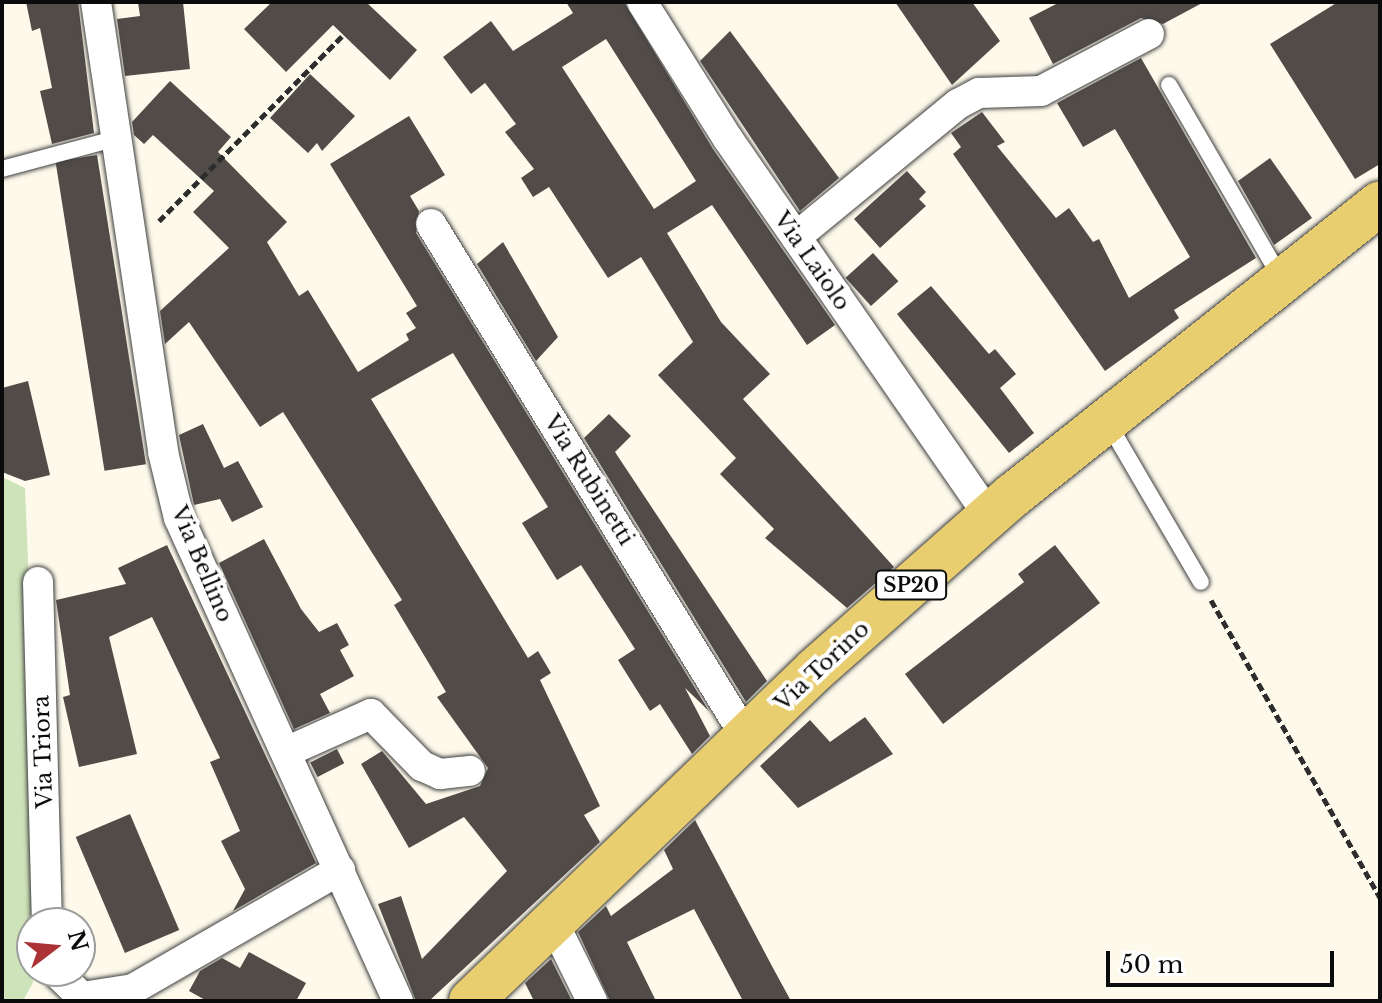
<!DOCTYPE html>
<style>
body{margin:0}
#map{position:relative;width:1382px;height:1003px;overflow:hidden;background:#fdfaeb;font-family:"Libre Baskerville",serif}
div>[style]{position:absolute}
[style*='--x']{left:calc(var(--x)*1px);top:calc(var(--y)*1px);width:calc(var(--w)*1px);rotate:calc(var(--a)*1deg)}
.green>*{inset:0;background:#cee3b9}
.building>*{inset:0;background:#524c49;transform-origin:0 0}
.path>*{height:5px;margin-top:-2.5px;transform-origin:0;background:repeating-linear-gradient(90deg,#2d2d2d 0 8px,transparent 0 12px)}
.roads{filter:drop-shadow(0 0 2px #3e3e3e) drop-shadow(0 0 2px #3e3e3e)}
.lane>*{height:16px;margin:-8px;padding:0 8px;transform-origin:8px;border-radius:8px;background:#fff}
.street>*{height:30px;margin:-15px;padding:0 15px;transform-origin:15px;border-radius:15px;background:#fff}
.primary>*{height:44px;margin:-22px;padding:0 22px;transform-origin:22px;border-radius:22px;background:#e9ce6f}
span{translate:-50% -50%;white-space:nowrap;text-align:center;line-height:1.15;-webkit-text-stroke:8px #fff;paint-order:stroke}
.shield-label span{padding:2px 6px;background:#fff;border:2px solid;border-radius:6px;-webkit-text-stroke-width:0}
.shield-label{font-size:20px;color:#0b0b0b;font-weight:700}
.street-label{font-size:22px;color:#0b0b0b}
.frame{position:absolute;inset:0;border:4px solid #0b0b0b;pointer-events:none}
.north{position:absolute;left:16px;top:907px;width:80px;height:80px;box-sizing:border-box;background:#fff;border:2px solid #9d9d9d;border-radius:50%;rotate:74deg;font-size:22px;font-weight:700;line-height:32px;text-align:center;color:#0b0b0b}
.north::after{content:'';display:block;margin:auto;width:28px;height:36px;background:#ab3336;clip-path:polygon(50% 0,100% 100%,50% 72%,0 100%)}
.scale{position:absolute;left:1106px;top:951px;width:228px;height:36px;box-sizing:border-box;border:4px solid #0b0b0b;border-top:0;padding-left:10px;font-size:24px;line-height:28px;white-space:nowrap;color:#0b0b0b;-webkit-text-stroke:6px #fff;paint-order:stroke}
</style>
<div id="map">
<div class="green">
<div style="clip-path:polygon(2px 477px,25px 488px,43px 923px,32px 923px,32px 971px,39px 971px,23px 1001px,2px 1001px)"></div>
</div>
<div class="building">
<div style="clip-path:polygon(26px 2px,78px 2px,94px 133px,52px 144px,40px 91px,52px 88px,40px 28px,32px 31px)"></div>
<div style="clip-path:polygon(138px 2px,183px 2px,190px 69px,125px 76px,117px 19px,140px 16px)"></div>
<div style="clip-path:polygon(272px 2px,366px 2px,417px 50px,390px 80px,333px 25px,286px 72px,244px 29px)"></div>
<div style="clip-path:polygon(evenodd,566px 2px,624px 2px,713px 149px,835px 325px,807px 345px,712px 205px,667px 233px,721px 322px,770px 374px,743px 399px,894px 567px,847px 608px,765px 538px,774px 529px,720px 474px,736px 458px,658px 375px,693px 342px,641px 257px,608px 278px,549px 187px,533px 197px,521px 178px,534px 169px,505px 132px,516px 124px,485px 83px,471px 94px,443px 57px,491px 21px,513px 51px,573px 13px,566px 2px,606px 39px,696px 181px,654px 209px,562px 67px,606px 39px)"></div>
<div style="clip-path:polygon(895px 2px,972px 2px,1000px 41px,952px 85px)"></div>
<div style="clip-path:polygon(1060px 2px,1204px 2px,1163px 24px,1141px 18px,1053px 64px,1029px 18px)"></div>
<div style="clip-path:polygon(1338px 2px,1380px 2px,1380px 164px,1355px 179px,1270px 44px)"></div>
<div style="clip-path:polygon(730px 31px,839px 178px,800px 211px,700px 61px)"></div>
<div style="clip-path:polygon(1141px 58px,1256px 258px,1174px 310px,1179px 318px,1105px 371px,953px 154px,961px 147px,951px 133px,982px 112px,1005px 142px,997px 146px,1056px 218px,1069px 208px,1093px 242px,1099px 239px,1129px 298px,1190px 257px,1115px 129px,1083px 147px,1057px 103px)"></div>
<div style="clip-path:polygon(310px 74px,355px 116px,322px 151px,317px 143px,308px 153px,270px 118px)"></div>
<div style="clip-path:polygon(170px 81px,231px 137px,218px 152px,287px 222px,267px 242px,299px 296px,308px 290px,358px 372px,409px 340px,406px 334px,416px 328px,406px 313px,417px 306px,330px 164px,409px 116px,445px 175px,410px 196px,419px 211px,416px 233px,709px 711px,685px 688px,710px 736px,692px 754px,660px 704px,650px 711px,618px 660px,635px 649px,581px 565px,557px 580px,522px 523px,548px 507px,453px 353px,371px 399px,528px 658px,538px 651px,551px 673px,540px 680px,600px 806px,584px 815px,600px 842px,429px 1001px,416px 1001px,378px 904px,401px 896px,422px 959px,507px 871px,464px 817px,409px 848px,361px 764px,382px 751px,426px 804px,480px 786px,488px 768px,437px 697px,446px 692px,394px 605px,402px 600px,283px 412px,260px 427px,189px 322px,165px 344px,160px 311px,229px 248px,193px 212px,214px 191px,153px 135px,144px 144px,134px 135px,132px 122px)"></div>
<div style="left:97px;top:155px;width:313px;height:42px;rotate:81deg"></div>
<div style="clip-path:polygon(1270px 158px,1312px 218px,1274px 245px,1238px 181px)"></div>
<div style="clip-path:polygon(907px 171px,926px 192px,919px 199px,926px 206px,880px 248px,854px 219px)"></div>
<div style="clip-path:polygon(503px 242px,558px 337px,536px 361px,477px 264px)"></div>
<div style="left:873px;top:253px;width:38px;height:37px;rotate:48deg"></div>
<div style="clip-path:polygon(931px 286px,989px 354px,995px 349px,1016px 374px,1000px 388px,1034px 433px,1009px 453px,897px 314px)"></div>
<div style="clip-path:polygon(28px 381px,50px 475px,25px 481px,2px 472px,2px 388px)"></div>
<div style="clip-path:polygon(609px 414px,631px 436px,615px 452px,767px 681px,746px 702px,584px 438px)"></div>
<div style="clip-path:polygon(203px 424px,224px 468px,238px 461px,263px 507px,232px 522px,220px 499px,194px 505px,179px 435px)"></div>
<div style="clip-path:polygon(264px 539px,301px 609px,319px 632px,337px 623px,349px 645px,340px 650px,354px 676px,320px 694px,330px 713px,294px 729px,219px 563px)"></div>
<div style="clip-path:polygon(167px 545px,316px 863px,233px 911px,245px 889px,221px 841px,240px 831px,210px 762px,220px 758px,152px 617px,109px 637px,137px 754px,79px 767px,63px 697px,70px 695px,56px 600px,126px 584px,118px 568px)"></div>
<div style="clip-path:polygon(1055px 545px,1100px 603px,943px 724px,905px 674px,1024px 582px,1018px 574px)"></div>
<div style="clip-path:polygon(865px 717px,893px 754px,798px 808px,760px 766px,810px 720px,830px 742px)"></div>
<div style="left:337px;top:749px;width:16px;height:30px;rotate:63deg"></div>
<div style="left:130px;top:814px;width:126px;height:59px;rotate:67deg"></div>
<div style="clip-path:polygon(695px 820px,773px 968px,791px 1001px,743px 1001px,694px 909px,627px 942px,656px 1001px,610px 1001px,578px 932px,606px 906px,611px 916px,673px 869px,664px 850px)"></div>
<div style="clip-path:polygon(249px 952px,306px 983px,296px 1001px,207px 1001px,189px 991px,200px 971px,222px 958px,240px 968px)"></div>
<div style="clip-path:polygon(551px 959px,572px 1001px,534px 1001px,525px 983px)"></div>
</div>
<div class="path">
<div style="--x:159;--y:221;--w:260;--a:-45.3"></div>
<div style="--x:1211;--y:600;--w:343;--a:60.4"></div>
</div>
<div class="roads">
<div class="lane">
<div style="--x:1169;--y:85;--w:223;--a:59.9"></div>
<div style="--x:2;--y:169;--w:120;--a:-15"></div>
<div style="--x:1108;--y:423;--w:184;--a:59.7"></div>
</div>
<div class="street">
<div style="--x:96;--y:2;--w:455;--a:81.5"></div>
<div style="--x:163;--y:452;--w:68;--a:76.4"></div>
<div style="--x:179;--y:518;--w:530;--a:65.61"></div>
<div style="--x:642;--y:2;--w:162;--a:57.9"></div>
<div style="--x:728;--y:139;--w:459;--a:55.3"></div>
<div style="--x:431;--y:224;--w:602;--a:58.45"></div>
<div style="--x:796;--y:237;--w:210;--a:-39.4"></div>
<div style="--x:958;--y:104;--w:24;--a:-28"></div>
<div style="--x:979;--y:93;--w:62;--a:-1.8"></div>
<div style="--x:1041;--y:91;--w:122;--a:-27.8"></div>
<div style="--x:38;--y:582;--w:341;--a:88.5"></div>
<div style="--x:286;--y:752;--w:93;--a:-24.1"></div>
<div style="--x:371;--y:714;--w:73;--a:45.6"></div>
<div style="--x:422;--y:766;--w:20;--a:24"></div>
<div style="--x:440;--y:774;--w:30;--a:-6"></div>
<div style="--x:553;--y:922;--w:88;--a:63.7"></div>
<div style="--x:55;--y:971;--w:37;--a:44"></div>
<div style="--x:82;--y:997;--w:52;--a:-8.9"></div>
<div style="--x:133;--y:989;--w:239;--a:-29.9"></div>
</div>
<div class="primary">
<div style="--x:471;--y:1001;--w:477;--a:-43.9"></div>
<div style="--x:815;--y:670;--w:263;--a:-41.5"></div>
<div style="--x:1012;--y:496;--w:470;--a:-38.5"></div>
</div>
</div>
<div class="shield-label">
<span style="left:911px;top:585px">SP20</span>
</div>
<div class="street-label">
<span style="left:812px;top:261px;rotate:55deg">Via Laiolo</span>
<span style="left:589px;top:480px;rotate:58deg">Via Rubinetti</span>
<span style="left:202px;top:564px;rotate:67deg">Via Bellino</span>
<span style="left:822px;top:666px;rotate:-43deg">Via Torino</span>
<span style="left:43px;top:752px;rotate:-92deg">Via Triora</span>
</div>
<div class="frame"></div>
<div class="north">N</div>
<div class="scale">50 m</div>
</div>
